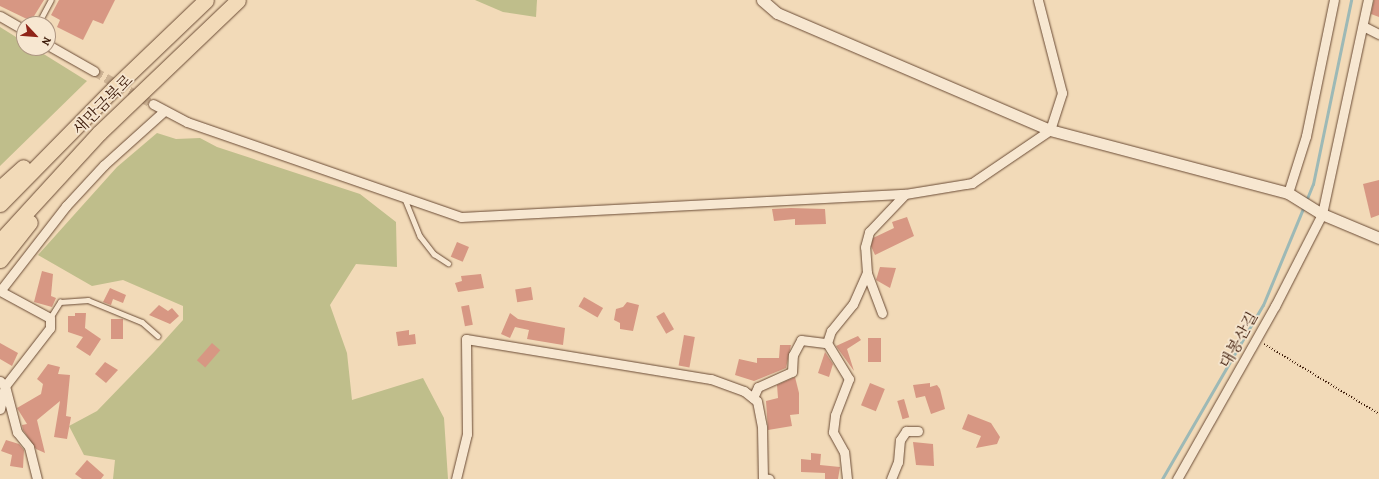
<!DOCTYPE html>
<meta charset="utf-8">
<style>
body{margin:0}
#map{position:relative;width:1379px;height:479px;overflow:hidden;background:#f2dab8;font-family:Alegreya,"Noto Serif KR",serif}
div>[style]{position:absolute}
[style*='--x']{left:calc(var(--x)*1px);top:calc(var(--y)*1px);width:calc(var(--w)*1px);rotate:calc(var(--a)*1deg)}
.green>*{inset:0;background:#bfbe8b}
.stream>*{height:3px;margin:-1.5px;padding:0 1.5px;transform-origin:1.5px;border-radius:1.5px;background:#9db9b6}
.building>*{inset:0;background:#d79783;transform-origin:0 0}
.minor-tunnel>*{height:9px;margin-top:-4.5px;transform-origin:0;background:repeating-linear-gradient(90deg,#ceb495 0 9px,transparent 0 13.5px)}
.path>*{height:2px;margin-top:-1px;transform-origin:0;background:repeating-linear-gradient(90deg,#3d1b09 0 1px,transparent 0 3px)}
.roads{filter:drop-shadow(0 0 1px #6a4b35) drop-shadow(0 0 1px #6a4b35)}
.service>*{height:4.5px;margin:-2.25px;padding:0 2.25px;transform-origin:2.25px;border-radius:2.25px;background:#f7e7d1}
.minor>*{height:9px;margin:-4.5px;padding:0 4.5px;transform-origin:4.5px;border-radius:4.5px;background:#f7e7d1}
.tertiary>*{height:11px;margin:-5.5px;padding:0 5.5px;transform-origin:5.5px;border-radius:5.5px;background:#f7e7d1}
.trunk>*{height:15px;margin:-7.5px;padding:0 7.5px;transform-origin:7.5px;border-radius:7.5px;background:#f2dab8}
span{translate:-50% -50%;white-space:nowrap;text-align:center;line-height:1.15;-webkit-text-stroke:3.5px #f7e7d1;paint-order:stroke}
.street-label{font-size:16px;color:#3d1b09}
.north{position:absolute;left:16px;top:16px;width:40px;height:40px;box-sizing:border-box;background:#f7e7d1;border:1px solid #ad9581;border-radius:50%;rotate:116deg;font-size:11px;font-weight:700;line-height:16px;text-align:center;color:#3d1b09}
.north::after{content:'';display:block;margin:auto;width:14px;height:18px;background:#8f2418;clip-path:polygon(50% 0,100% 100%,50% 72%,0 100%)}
</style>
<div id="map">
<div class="green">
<div style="clip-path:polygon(475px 0,537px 0,536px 17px,503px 12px)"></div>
<div style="clip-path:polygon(0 27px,24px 42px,24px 48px,34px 48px,87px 81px,0 166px)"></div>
<div style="clip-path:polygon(157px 133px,176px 139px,200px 138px,217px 147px,360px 194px,396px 222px,397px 267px,356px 264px,330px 305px,347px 353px,352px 400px,423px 378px,444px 418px,448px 479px,113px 479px,115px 460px,84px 455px,69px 426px,97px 411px,154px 352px,183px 320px,183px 306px,123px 280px,92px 286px,38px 255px,117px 167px)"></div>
</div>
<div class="stream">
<div style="--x:1306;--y:201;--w:18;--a:-68"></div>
<div style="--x:1313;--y:184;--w:188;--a:-78.3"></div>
<div style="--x:1162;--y:479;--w:201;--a:-59.9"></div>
<div style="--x:1263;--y:305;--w:107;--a:-67.5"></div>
</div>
<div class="building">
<div style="clip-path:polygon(0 0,44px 0,31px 21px,0 6px)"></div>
<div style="clip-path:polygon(59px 0,115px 0,103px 24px,93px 20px,83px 40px,57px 27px,60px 20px,51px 15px)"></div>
<div style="clip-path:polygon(1374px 0,1379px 0,1379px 17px,1371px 14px)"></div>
<div style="clip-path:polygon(1379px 180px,1379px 215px,1371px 218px,1363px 184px)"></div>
<div style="clip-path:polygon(791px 208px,825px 209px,826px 224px,795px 225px,795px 219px,774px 221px,772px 209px)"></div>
<div style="clip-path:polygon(907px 217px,914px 236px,875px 255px,871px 246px,873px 238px,894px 228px,892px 222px)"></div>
<div style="left:457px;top:242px;width:13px;height:16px;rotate:23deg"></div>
<div style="clip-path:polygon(880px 267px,896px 268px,890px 288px,876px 280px)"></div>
<div style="clip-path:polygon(42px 271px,53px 274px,51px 296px,56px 298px,52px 307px,34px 302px)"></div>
<div style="clip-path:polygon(481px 274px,484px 288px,458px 292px,455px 283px,462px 281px,461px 276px)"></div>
<div style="left:531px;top:287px;width:13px;height:16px;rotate:81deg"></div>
<div style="clip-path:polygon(110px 288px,126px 295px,123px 303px,113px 299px,111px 305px,103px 302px)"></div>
<div style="left:584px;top:297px;width:22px;height:11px;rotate:30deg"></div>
<div style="clip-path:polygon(627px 302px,639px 305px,633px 331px,620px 329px,620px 323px,614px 320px,616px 309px,623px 307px)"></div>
<div style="clip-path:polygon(159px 305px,168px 311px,172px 308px,179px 316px,170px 324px,149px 315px)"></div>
<div style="left:469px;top:305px;width:20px;height:8px;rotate:79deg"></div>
<div style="left:664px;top:312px;width:20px;height:9px;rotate:60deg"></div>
<div style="clip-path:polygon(75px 313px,86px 313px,85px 328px,101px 339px,90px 356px,76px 347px,83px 337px,68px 332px,68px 316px,75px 316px)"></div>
<div style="clip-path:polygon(510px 313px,518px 319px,565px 328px,563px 345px,527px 339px,529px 330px,515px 327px,510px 338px,501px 334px)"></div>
<div style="left:111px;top:319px;width:12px;height:20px"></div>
<div style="clip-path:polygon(409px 330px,409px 335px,415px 334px,416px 344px,398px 346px,396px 332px)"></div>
<div style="left:684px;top:335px;width:11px;height:31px;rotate:10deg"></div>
<div style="clip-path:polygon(858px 336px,861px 340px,847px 349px,854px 371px,836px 346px)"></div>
<div style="left:868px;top:338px;width:13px;height:24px"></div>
<div style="clip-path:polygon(0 343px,18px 353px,12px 366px,0 359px)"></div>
<div style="left:212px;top:343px;width:11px;height:23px;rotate:41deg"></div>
<div style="clip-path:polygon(780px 345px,791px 345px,786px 368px,754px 381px,735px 375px,739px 359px,757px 363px,757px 358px,779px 358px)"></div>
<div style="clip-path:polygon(825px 352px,833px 364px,829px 377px,818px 373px)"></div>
<div style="clip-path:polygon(105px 362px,118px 370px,106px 383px,95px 374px)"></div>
<div style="clip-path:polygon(48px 364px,60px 367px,58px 374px,70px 375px,66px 416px,71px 417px,67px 439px,54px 437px,60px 401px,37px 420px,45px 453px,36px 449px,23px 430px,22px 425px,27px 424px,17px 408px,41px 394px,43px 384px,37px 379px)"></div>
<div style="clip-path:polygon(795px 377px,799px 393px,799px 414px,790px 415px,792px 426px,768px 430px,766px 401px,778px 398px,777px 385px)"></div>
<div style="left:870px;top:383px;width:16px;height:24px;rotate:22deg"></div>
<div style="clip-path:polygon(930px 383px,930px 387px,937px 385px,940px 389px,945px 409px,931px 414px,925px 396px,916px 398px,913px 385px)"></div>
<div style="left:904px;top:399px;width:19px;height:7px;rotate:74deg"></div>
<div style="clip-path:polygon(968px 414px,991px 423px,1000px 437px,997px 444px,976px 448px,981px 436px,962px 429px)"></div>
<div style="clip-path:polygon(6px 440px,19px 444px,24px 450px,23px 468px,10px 466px,12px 455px,1px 451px)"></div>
<div style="clip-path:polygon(913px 442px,933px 444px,934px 466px,916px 465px)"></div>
<div style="clip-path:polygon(811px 453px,821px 454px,820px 465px,840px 467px,838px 479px,825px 479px,825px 473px,801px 472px,801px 459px,811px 460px)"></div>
<div style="clip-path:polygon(87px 460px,104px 475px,101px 479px,82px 479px,75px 474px)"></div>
</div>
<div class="minor-tunnel">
<div style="--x:94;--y:71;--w:68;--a:29.2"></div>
</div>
<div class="path">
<div style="--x:1264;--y:344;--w:135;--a:31.3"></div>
</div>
<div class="roads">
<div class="service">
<div style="--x:38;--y:24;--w:27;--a:-62"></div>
<div style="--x:405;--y:199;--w:40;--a:68"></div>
<div style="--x:420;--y:236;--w:23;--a:52"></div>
<div style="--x:434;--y:254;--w:17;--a:33"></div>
<div style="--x:50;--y:318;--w:19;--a:-58"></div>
<div style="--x:60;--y:302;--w:28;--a:-4"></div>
<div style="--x:88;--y:300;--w:58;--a:22.2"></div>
<div style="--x:142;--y:322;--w:21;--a:41"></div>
</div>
<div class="minor">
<div style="--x:0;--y:16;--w:28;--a:30"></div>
<div style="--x:1363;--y:26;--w:18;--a:27"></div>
<div style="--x:48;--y:45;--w:53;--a:29.5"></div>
<div style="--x:153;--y:104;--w:38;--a:28"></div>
<div style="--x:187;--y:122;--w:290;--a:19.1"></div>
<div style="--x:461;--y:217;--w:445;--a:-3"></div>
<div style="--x:905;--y:194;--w:68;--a:-9.3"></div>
<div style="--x:972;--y:183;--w:94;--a:-34.2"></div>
<div style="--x:1050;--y:130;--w:39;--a:-72"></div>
<div style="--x:1062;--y:93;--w:96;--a:-104.5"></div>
<div style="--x:1288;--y:193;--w:60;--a:-72.5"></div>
<div style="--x:1306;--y:136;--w:139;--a:-78.4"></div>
<div style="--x:882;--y:313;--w:43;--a:-110.6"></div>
<div style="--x:867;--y:273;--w:26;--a:-94"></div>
<div style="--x:865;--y:247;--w:16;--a:-75"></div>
<div style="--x:869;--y:232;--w:52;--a:-46.5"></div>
<div style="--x:0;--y:381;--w:7;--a:45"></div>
<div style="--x:5;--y:386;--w:48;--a:75.4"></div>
<div style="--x:17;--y:432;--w:19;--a:51"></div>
<div style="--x:29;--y:447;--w:33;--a:76"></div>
<div style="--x:753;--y:398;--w:12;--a:-66"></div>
<div style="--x:758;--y:387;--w:37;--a:-24"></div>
<div style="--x:792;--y:372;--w:17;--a:-87"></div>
<div style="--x:793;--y:355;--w:17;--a:-62"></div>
<div style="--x:801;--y:340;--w:26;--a:7"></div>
<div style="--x:0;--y:409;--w:24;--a:-78"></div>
<div style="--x:5;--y:386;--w:73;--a:-52.2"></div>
<div style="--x:50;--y:328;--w:10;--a:-90"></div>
<div style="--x:50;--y:318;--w:57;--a:-151.6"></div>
<div style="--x:0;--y:291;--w:108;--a:-52.2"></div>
<div style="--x:66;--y:206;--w:56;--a:-47.2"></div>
<div style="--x:104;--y:165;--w:81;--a:-42"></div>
<div style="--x:456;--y:479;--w:46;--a:-76.3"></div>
<div style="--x:467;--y:434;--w:95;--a:-90.6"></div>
<div style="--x:466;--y:339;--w:248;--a:9.3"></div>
<div style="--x:711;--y:379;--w:35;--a:20"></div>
<div style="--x:744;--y:391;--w:16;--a:38"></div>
<div style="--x:757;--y:401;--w:26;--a:79"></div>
<div style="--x:762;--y:427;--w:51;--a:88.9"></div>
<div style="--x:763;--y:478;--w:6;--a:9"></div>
<div style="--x:847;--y:479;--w:27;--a:-96"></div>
<div style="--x:844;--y:452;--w:23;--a:-119"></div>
<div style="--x:833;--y:432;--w:17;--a:-83"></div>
<div style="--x:835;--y:415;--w:39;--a:-69"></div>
<div style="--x:849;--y:379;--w:42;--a:-121.4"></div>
<div style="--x:827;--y:343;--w:13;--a:-72"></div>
<div style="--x:831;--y:331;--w:35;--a:-51"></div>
<div style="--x:853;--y:304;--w:34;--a:-66"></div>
<div style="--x:891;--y:479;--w:18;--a:-68"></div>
<div style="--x:898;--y:462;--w:22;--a:-85"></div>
<div style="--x:900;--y:440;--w:11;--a:-56"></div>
<div style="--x:906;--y:431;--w:12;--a:0"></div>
<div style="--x:1177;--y:479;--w:199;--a:-60.5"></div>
<div style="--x:1275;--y:306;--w:103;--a:-62.9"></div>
<div style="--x:1322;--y:214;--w:219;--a:-77.9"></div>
</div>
<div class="tertiary">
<div style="--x:762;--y:0;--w:20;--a:41"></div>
<div style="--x:777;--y:13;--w:297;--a:23.2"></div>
<div style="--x:1050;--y:130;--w:246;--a:14.8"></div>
<div style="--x:1288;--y:193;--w:40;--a:32"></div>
<div style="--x:1322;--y:214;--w:62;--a:22.8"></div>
</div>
<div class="trunk">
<div style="--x:0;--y:188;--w:31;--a:-42"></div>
<div style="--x:0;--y:204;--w:163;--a:-45.5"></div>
<div style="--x:114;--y:88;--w:127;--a:-43.7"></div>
<div style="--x:0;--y:241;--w:147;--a:-47.5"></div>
<div style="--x:99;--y:133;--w:192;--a:-43.7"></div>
<div style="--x:0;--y:260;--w:48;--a:-51.7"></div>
</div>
</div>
<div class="street-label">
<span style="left:103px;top:105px;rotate:-45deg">새만금북로</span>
<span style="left:1239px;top:340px;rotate:-61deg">대봉산길</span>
</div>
<div class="north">N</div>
</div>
